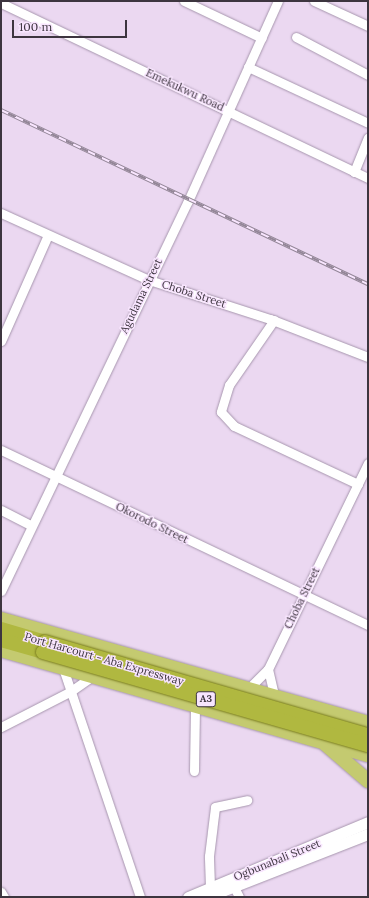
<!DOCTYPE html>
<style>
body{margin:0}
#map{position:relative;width:369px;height:898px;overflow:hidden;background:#ebd8f1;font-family:Lora,serif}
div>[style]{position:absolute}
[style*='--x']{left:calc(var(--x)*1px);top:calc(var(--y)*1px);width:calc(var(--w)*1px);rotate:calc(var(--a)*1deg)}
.roads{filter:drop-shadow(0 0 1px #a796ae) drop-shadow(0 0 1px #a796ae)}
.minor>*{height:9px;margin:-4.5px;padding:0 4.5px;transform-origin:4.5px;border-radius:4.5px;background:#fff}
.tertiary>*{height:11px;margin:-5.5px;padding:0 5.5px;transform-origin:5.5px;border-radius:5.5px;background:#fff}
.primary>*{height:14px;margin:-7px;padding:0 7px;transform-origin:7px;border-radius:7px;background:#c4ca70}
.trunk>*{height:14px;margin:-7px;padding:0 7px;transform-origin:7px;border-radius:7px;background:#b0b840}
.rail>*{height:4px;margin-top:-2px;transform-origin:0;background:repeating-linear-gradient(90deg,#f8e5fe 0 8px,#938697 0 16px);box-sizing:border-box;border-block:1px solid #938697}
.bridges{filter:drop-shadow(0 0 1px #7b7e20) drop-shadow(0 0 1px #7b7e20)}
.trunk-bridge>*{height:14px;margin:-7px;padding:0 7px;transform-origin:7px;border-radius:7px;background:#b0b840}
span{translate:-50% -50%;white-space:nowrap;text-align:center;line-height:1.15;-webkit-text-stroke:3px #f8e5fe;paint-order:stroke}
.shield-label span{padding:1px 3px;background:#f8e5fe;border:1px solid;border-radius:3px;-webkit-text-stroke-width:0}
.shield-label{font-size:10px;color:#3d353f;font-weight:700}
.street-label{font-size:11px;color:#3d353f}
.frame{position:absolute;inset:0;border:2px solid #3d353f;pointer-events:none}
.scale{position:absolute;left:12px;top:20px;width:115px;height:18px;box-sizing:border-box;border:2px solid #3d353f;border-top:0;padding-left:5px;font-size:12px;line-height:14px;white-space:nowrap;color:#3d353f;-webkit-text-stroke:3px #f8e5fe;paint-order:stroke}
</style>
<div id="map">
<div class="roads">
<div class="minor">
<div style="--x:184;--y:1;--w:86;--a:25.4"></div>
<div style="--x:314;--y:1;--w:60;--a:24.8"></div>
<div style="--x:1;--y:3;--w:407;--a:25.5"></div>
<div style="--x:296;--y:37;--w:81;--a:27.8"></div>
<div style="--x:248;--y:67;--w:132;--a:25"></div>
<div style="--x:354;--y:172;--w:37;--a:-68"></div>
<div style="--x:1;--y:213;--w:162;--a:24.4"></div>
<div style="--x:149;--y:280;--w:127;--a:17.9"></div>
<div style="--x:270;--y:319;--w:105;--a:21.2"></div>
<div style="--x:274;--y:320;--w:79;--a:124.7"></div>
<div style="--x:229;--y:385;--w:28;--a:107"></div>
<div style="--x:221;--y:412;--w:19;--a:47"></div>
<div style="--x:234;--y:426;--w:137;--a:25.1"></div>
<div style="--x:1;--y:341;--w:116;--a:-66.1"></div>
<div style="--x:1;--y:450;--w:407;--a:25.5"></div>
<div style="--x:1;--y:510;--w:34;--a:27"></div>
<div style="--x:1;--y:591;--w:433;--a:-64.4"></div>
<div style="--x:188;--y:201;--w:219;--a:-65.8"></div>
<div style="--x:63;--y:668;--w:242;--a:71.4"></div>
<div style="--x:268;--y:669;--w:28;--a:77"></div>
<div style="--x:248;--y:689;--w:28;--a:-45"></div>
<div style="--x:268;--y:669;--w:229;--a:-64.1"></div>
<div style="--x:1;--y:727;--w:79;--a:-27.2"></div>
<div style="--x:71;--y:691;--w:24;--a:-35"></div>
<div style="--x:194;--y:771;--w:65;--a:-89.1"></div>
<div style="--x:210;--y:887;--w:31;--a:-92"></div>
<div style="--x:209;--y:856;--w:49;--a:-83"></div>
<div style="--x:215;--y:807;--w:33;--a:-12"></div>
<div style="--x:234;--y:887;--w:11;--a:63"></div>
<div style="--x:1;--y:892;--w:6;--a:59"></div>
</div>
<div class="tertiary">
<div style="--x:188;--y:897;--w:195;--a:-22.6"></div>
<div style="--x:207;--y:897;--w:173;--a:-21.4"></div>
</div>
<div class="primary">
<div style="--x:1;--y:619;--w:381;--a:15.8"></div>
<div style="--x:1;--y:650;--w:382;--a:16"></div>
<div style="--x:325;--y:744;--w:57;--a:40.7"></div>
</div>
<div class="trunk">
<div style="--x:1;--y:629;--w:46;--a:16.5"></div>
<div style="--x:1;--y:640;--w:44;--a:15.9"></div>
</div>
</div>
<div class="rail">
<div style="--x:1;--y:110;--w:406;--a:25.4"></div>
</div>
<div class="bridges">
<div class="trunk-bridge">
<div style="--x:45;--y:642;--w:336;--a:16.1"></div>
<div style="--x:43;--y:652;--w:338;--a:16"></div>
</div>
</div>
<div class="shield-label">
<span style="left:206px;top:699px">A3</span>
</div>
<div class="street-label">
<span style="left:185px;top:90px;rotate:25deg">Emekukwu Road</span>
<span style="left:194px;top:294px;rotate:18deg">Choba Street</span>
<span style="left:141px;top:296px;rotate:-64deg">Agudama Street</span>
<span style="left:152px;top:523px;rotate:26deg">Okorodo Street</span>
<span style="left:302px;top:598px;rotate:-64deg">Choba Street</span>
<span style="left:104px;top:659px;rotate:16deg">Port Harcourt - Aba Expressway</span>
<span style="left:277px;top:860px;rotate:-22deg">Ogbunabali Street</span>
</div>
<div class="frame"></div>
<div class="scale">100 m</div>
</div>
